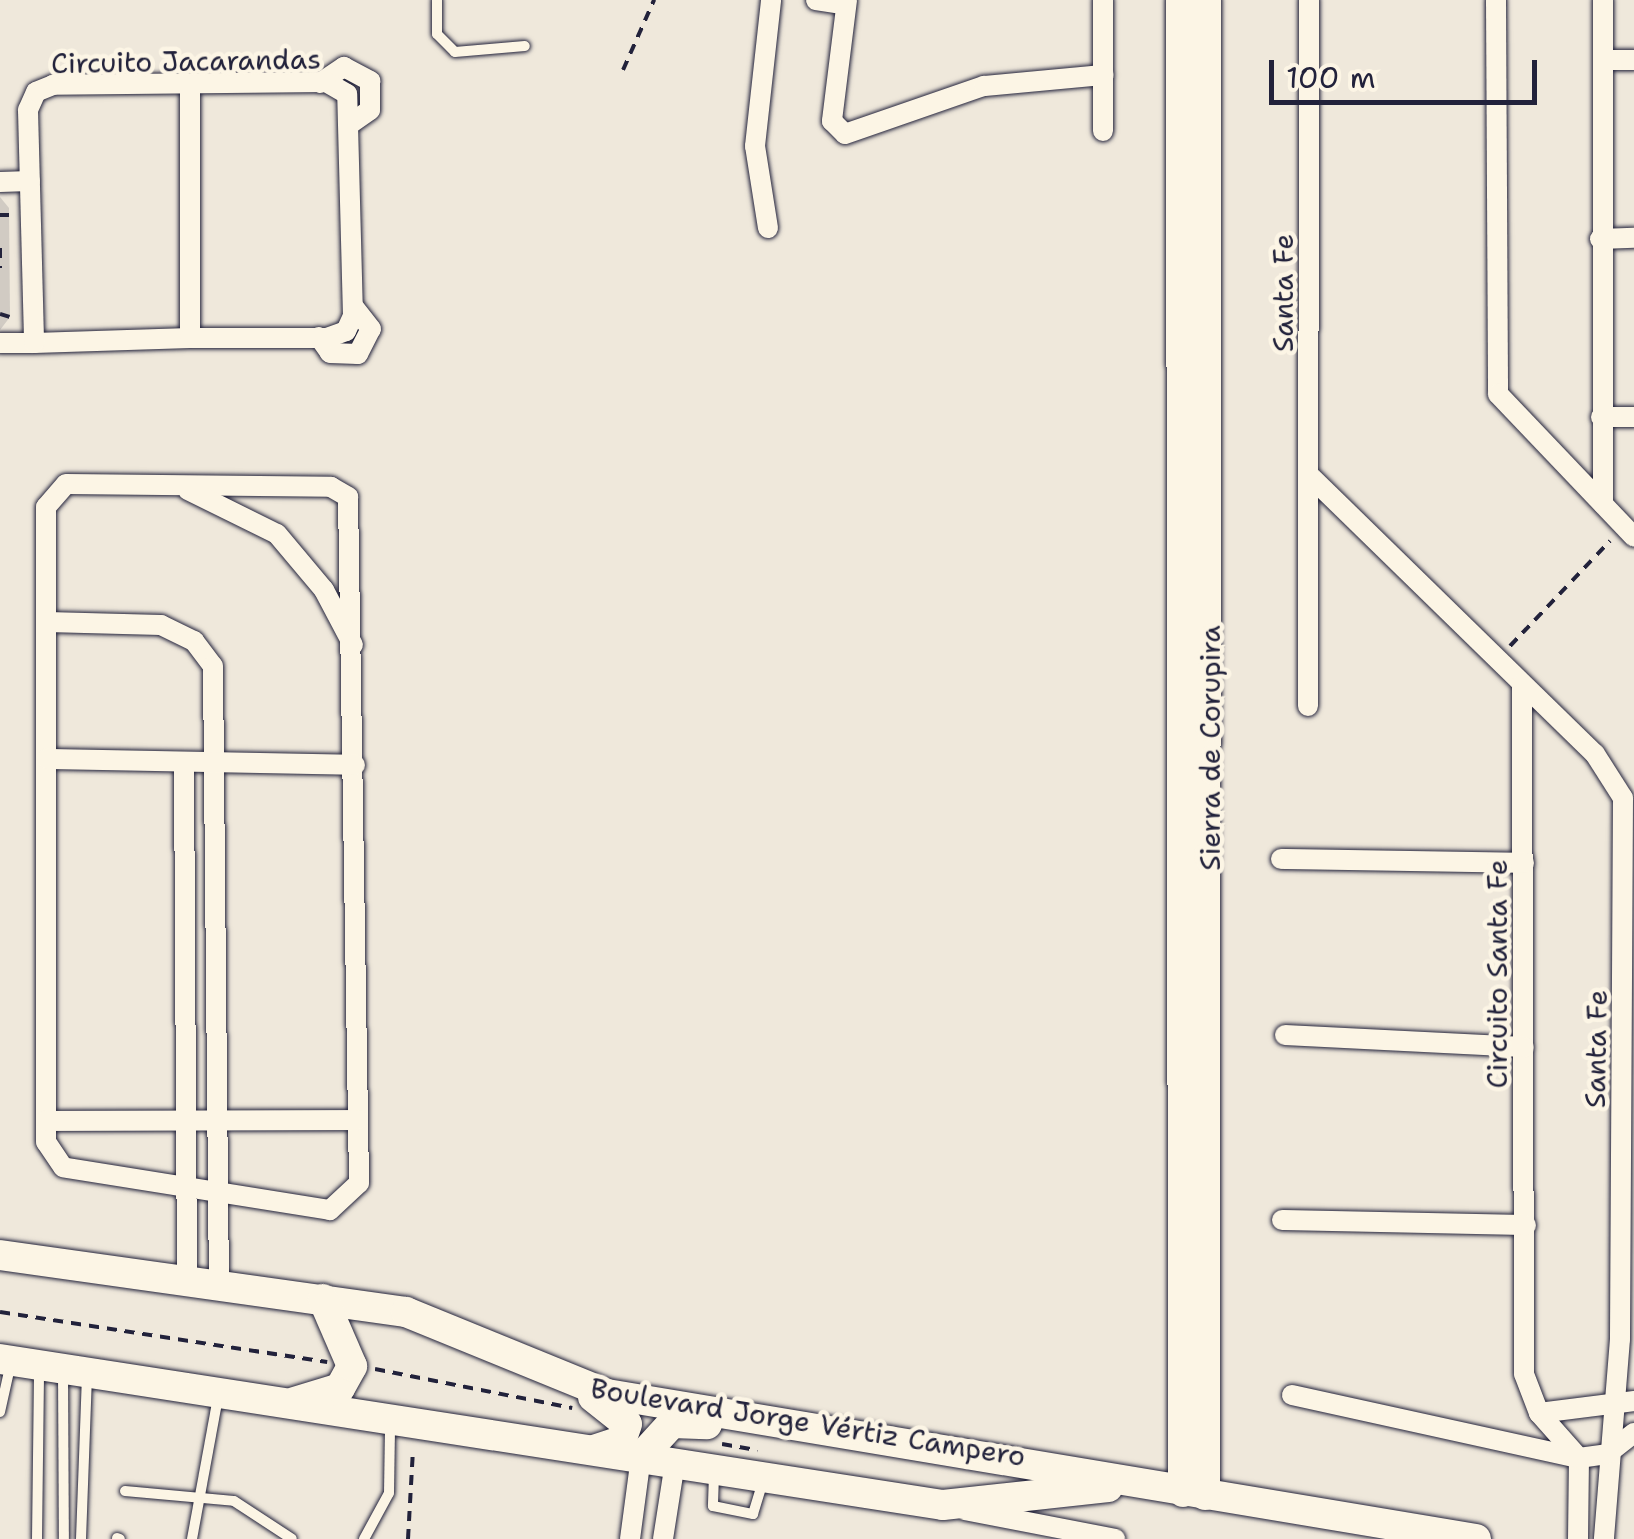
<!DOCTYPE html>
<meta charset="utf-8">
<style>
body{margin:0}
#map{position:relative;width:1634px;height:1539px;overflow:hidden;background:#efe8db;font-family:"Shantell Sans",sans-serif}
div>[style]{position:absolute}
[style*='--x']{left:calc(var(--x)*1px);top:calc(var(--y)*1px);width:calc(var(--w)*1px);rotate:calc(var(--a)*1deg)}
.green>*{inset:0;background:#d1cbc3}
.path>*{height:4px;margin-top:-2px;transform-origin:0;background:repeating-linear-gradient(90deg,#22223b 0 10px,transparent 0 18px)}
.roads{filter:drop-shadow(0 0 2px #22223b) drop-shadow(0 0 2px #22223b)}
.lane>*{height:10px;margin:-5px;padding:0 5px;transform-origin:5px;border-radius:5px;background:#fcf5e5}
.street>*{height:20px;margin:-10px;padding:0 10px;transform-origin:10px;border-radius:10px;background:#fcf5e5}
.secondary>*{height:30px;margin:-15px;padding:0 15px;transform-origin:15px;border-radius:15px;background:#fcf5e5}
span{translate:-50% -50%;white-space:nowrap;text-align:center;line-height:1.15;-webkit-text-stroke:9px #fcf5e5;paint-order:stroke}
.street-label{font-size:28px;color:#22223b}
.scale{position:absolute;left:1269px;top:60px;width:268px;height:45px;box-sizing:border-box;border:5px solid #22223b;border-top:0;padding-left:12px;font-size:30px;line-height:35px;white-space:nowrap;color:#22223b;-webkit-text-stroke:8px #fcf5e5;paint-order:stroke}
</style>
<div id="map">
<div class="green">
<div style="clip-path:polygon(0 197px,9px 208px,10px 317px,0 330px)"></div>
</div>
<div class="path">
<div style="--x:623;--y:70;--w:77;--a:-66.1"></div>
<div style="--x:0;--y:215;--w:9;--a:0"></div>
<div style="--x:0;--y:248;--w:20;--a:90"></div>
<div style="--x:0;--y:314;--w:10;--a:17"></div>
<div style="--x:1510;--y:646;--w:145;--a:-46.4"></div>
<div style="--x:0;--y:1312;--w:331;--a:8.7"></div>
<div style="--x:375;--y:1369;--w:201;--a:11.2"></div>
<div style="--x:722;--y:1444;--w:36;--a:10"></div>
<div style="--x:408;--y:1539;--w:90;--a:-86.8"></div>
</div>
<div class="roads">
<div class="lane">
<div style="--x:437;--y:0;--w:34;--a:90"></div>
<div style="--x:437;--y:34;--w:25;--a:45"></div>
<div style="--x:455;--y:52;--w:70;--a:-4.9"></div>
<div style="--x:63;--y:1370;--w:169;--a:89.7"></div>
<div style="--x:0;--y:1412;--w:46;--a:-77.5"></div>
<div style="--x:714;--y:1475;--w:31;--a:92"></div>
<div style="--x:713;--y:1506;--w:41;--a:11.3"></div>
<div style="--x:753;--y:1514;--w:37;--a:-73"></div>
<div style="--x:125;--y:1491;--w:109;--a:5.2"></div>
<div style="--x:234;--y:1501;--w:69;--a:33.2"></div>
<div style="--x:117;--y:1538;--w:3;--a:18"></div>
<div style="--x:37;--y:1539;--w:169;--a:-89.3"></div>
<div style="--x:81;--y:1539;--w:164;--a:-87.9"></div>
<div style="--x:192;--y:1539;--w:143;--a:-79.6"></div>
<div style="--x:364;--y:1539;--w:52;--a:-61.5"></div>
<div style="--x:389;--y:1493;--w:67;--a:-89.1"></div>
</div>
<div class="street">
<div style="--x:816;--y:0;--w:30;--a:9"></div>
<div style="--x:847;--y:0;--w:122;--a:97.1"></div>
<div style="--x:832;--y:121;--w:18;--a:45"></div>
<div style="--x:845;--y:134;--w:147;--a:-19.1"></div>
<div style="--x:984;--y:86;--w:120;--a:-5.3"></div>
<div style="--x:1496;--y:0;--w:394;--a:89.7"></div>
<div style="--x:1498;--y:394;--w:197;--a:46.4"></div>
<div style="--x:1603;--y:60;--w:31;--a:0"></div>
<div style="--x:320;--y:83;--w:29;--a:-34"></div>
<div style="--x:344;--y:67;--w:30;--a:28"></div>
<div style="--x:370;--y:81;--w:29;--a:90"></div>
<div style="--x:370;--y:110;--w:21;--a:145"></div>
<div style="--x:190;--y:84;--w:254;--a:90"></div>
<div style="--x:1103;--y:131;--w:131;--a:-90"></div>
<div style="--x:0;--y:182;--w:30;--a:-2"></div>
<div style="--x:768;--y:228;--w:83;--a:-99"></div>
<div style="--x:755;--y:146;--w:147;--a:-83.7"></div>
<div style="--x:1600;--y:239;--w:34;--a:-2"></div>
<div style="--x:319;--y:337;--w:19;--a:55"></div>
<div style="--x:330;--y:353;--w:28;--a:2"></div>
<div style="--x:358;--y:354;--w:28;--a:-63"></div>
<div style="--x:371;--y:329;--w:29;--a:-128"></div>
<div style="--x:0;--y:343;--w:34;--a:0"></div>
<div style="--x:34;--y:343;--w:156;--a:-1.8"></div>
<div style="--x:190;--y:338;--w:137;--a:0"></div>
<div style="--x:327;--y:338;--w:20;--a:-20"></div>
<div style="--x:346;--y:331;--w:17;--a:-65"></div>
<div style="--x:353;--y:316;--w:222;--a:-91.5"></div>
<div style="--x:347;--y:94;--w:24;--a:-150"></div>
<div style="--x:326;--y:82;--w:273;--a:179.4"></div>
<div style="--x:53;--y:85;--w:18;--a:158"></div>
<div style="--x:36;--y:92;--w:20;--a:114"></div>
<div style="--x:28;--y:110;--w:233;--a:88.5"></div>
<div style="--x:1601;--y:417;--w:33;--a:0"></div>
<div style="--x:1312;--y:478;--w:395;--a:44.3"></div>
<div style="--x:1595;--y:754;--w:52;--a:57.5"></div>
<div style="--x:1623;--y:798;--w:541;--a:90.32"></div>
<div style="--x:1620;--y:1339;--w:201;--a:94.6"></div>
<div style="--x:66;--y:484;--w:265;--a:0.6"></div>
<div style="--x:331;--y:487;--w:20;--a:30"></div>
<div style="--x:348;--y:497;--w:686;--a:89.08"></div>
<div style="--x:359;--y:1183;--w:40;--a:137"></div>
<div style="--x:330;--y:1210;--w:270;--a:-170.9"></div>
<div style="--x:63;--y:1167;--w:30;--a:-124"></div>
<div style="--x:46;--y:1142;--w:635;--a:-90"></div>
<div style="--x:46;--y:507;--w:30;--a:-49"></div>
<div style="--x:188;--y:490;--w:99;--a:26.3"></div>
<div style="--x:277;--y:534;--w:73;--a:50"></div>
<div style="--x:324;--y:590;--w:62;--a:62.2"></div>
<div style="--x:1603;--y:504;--w:504;--a:-90"></div>
<div style="--x:47;--y:622;--w:114;--a:1.5"></div>
<div style="--x:161;--y:625;--w:37;--a:26"></div>
<div style="--x:194;--y:641;--w:31;--a:53"></div>
<div style="--x:213;--y:666;--w:622;--a:89.45"></div>
<div style="--x:1522;--y:684;--w:690;--a:89.83"></div>
<div style="--x:1524;--y:1374;--w:42;--a:69"></div>
<div style="--x:1539;--y:1413;--w:60;--a:48.4"></div>
<div style="--x:1579;--y:1458;--w:81;--a:90.7"></div>
<div style="--x:1308;--y:706;--w:706;--a:-89.92"></div>
<div style="--x:47;--y:759;--w:308;--a:1.1"></div>
<div style="--x:184;--y:762;--w:521;--a:89.67"></div>
<div style="--x:1281;--y:859;--w:243;--a:0.9"></div>
<div style="--x:1285;--y:1035;--w:239;--a:2.9"></div>
<div style="--x:46;--y:1121;--w:312;--a:-0.2"></div>
<div style="--x:1282;--y:1220;--w:244;--a:1.2"></div>
<div style="--x:1292;--y:1395;--w:294;--a:12.4"></div>
<div style="--x:1579;--y:1458;--w:28;--a:-8"></div>
<div style="--x:1607;--y:1454;--w:34;--a:-38"></div>
<div style="--x:1539;--y:1413;--w:96;--a:-7.2"></div>
<div style="--x:965;--y:1510;--w:153;--a:10.9"></div>
<div style="--x:630;--y:1539;--w:83;--a:-82.4"></div>
<div style="--x:663;--y:1539;--w:78;--a:-81.1"></div>
</div>
<div class="secondary">
<div style="--x:1181;--y:0;--w:1492;--a:89.92"></div>
<div style="--x:0;--y:1255;--w:410;--a:8"></div>
<div style="--x:406;--y:1312;--w:217;--a:22.2"></div>
<div style="--x:607;--y:1394;--w:881;--a:9.47"></div>
<div style="--x:0;--y:1359;--w:954;--a:8.8"></div>
<div style="--x:943;--y:1505;--w:166;--a:-6.2"></div>
<div style="--x:593;--y:1397;--w:43;--a:38.5"></div>
<div style="--x:627;--y:1424;--w:18;--a:109"></div>
<div style="--x:621;--y:1441;--w:28;--a:162"></div>
<div style="--x:294;--y:1402;--w:48;--a:-16.9"></div>
<div style="--x:340;--y:1388;--w:25;--a:-61"></div>
<div style="--x:352;--y:1366;--w:73;--a:-113.4"></div>
<div style="--x:641;--y:1457;--w:46;--a:-47.6"></div>
<div style="--x:672;--y:1423;--w:35;--a:2"></div>
<div style="--x:1205;--y:1495;--w:1495;--a:-89.96"></div>
</div>
</div>
<div class="street-label">
<span style="left:186px;top:61px;rotate:-1deg">Circuito Jacarandas</span>
<span style="left:1283px;top:293px;rotate:-90deg">Santa Fe</span>
<span style="left:1210px;top:748px;rotate:-90deg">Sierra de Corupira</span>
<span style="left:1497px;top:974px;rotate:-90deg">Circuito Santa Fe</span>
<span style="left:1596px;top:1049px;rotate:-89deg">Santa Fe</span>
<span style="left:808px;top:1422px;rotate:9deg">Boulevard Jorge Vértiz Campero</span>
</div>
<div class="scale">100 m</div>
</div>
